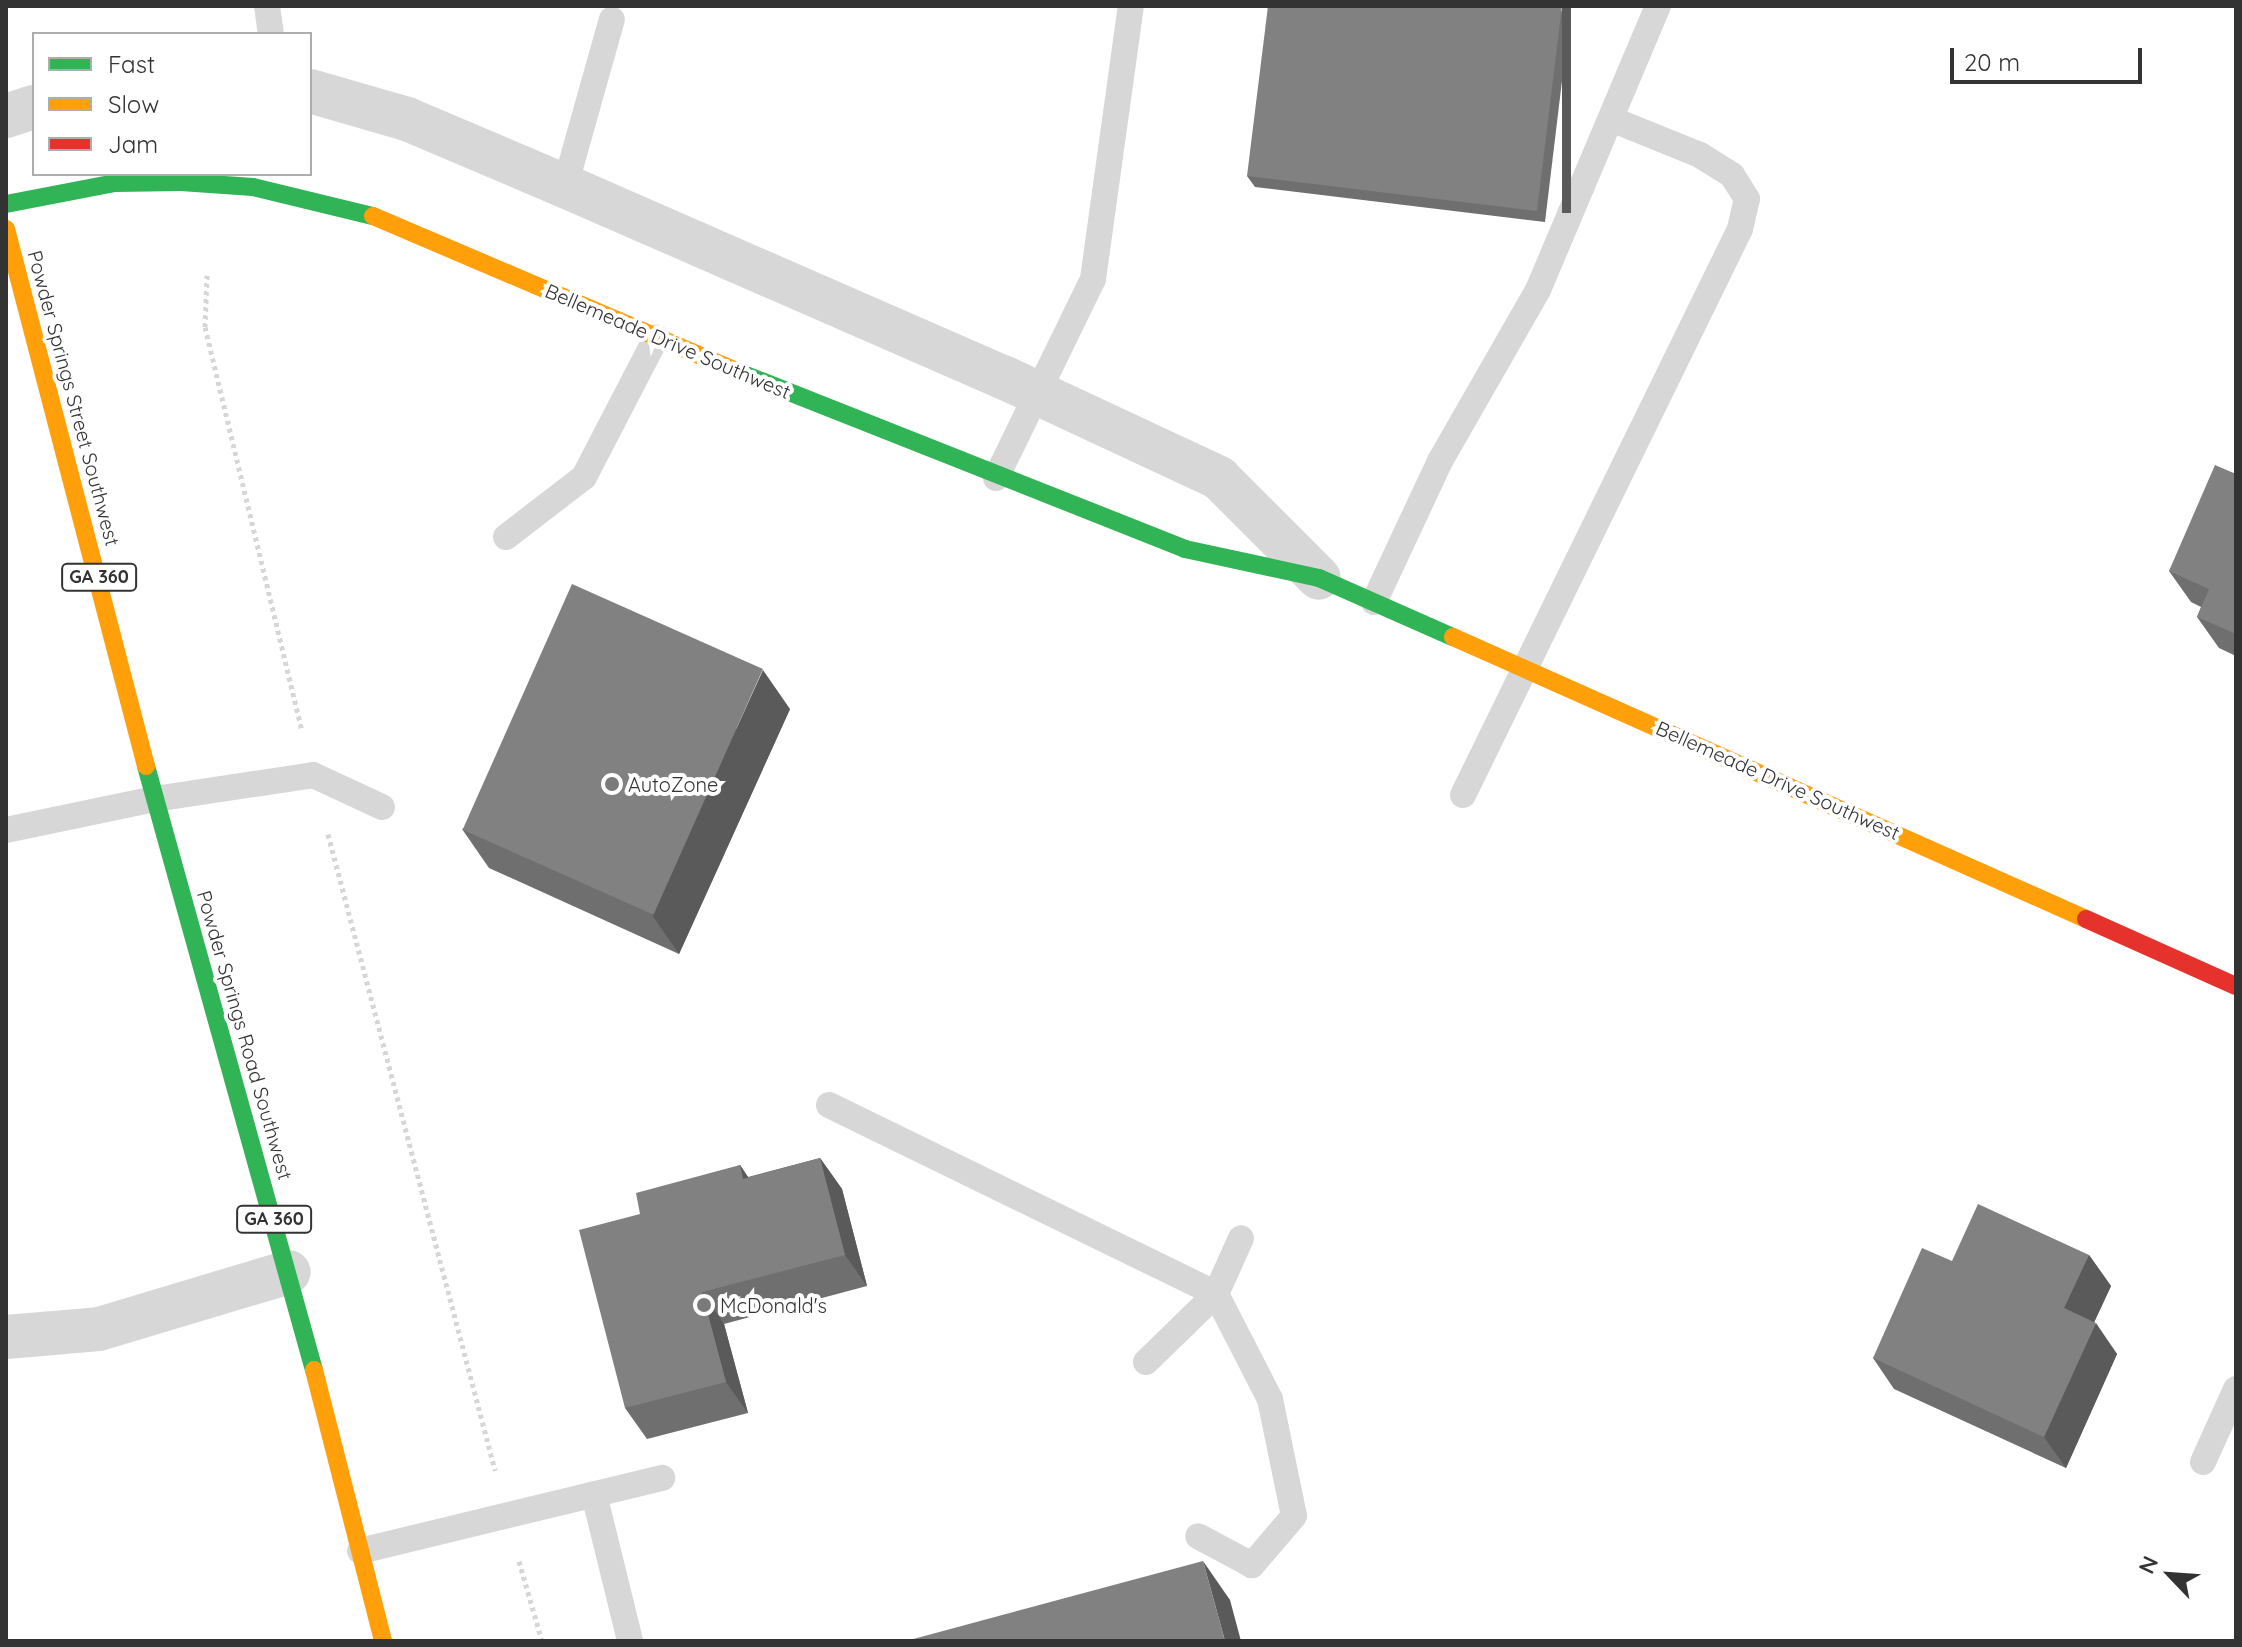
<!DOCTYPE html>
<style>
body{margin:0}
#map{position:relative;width:2242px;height:1647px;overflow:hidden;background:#fff;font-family:Quicksand,sans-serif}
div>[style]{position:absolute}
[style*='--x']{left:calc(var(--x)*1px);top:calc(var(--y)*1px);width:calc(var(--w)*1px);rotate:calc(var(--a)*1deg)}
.path>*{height:5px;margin-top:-2.5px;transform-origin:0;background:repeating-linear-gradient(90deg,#d6d6d6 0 4px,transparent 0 8px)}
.lane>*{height:26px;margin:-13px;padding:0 13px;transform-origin:13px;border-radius:13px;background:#d7d7d7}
.street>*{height:44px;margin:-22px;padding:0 22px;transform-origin:22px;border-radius:22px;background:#d7d7d7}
.fast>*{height:18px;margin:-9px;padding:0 9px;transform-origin:9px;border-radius:9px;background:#30b455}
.slow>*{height:18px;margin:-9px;padding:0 9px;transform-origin:9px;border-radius:9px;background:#ff9f0a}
.jam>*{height:18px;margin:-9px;padding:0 9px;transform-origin:9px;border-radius:9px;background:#e5322d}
.wall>*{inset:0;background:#6f6f6f}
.shaded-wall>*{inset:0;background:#5a5a5a;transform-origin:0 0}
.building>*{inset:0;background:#818181;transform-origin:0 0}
.dots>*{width:22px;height:22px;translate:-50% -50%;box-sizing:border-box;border:4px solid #fff;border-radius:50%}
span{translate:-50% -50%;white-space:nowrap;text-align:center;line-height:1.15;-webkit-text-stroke:8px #fff;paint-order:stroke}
.shield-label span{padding:2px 6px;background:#fff;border:2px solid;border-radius:6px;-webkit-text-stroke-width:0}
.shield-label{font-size:18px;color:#333;font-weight:700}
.street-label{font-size:20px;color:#333}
.poi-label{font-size:20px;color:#333}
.left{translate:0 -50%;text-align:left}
.frame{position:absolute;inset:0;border:8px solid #333;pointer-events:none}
.legend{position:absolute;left:32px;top:32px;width:280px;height:144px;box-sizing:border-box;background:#fff;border:2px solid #adadad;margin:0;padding:10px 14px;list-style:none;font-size:24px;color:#333}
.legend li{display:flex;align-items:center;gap:16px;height:40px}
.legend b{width:40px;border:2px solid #adadad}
.north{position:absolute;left:2130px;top:1535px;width:80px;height:80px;-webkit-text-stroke:6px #fff;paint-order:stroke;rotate:295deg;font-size:22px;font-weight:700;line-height:32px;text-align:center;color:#333}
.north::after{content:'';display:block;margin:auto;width:28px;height:36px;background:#333;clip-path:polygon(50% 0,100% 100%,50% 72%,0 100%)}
.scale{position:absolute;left:1950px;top:48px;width:192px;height:36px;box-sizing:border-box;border:4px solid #333;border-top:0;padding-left:10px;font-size:24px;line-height:28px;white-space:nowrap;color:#333;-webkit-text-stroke:6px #fff;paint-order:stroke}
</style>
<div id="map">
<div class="path">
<div style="--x:207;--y:275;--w:52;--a:92.2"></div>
<div style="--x:205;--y:327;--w:415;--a:76.5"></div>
<div style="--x:328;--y:834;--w:658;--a:75.29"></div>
<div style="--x:519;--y:1561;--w:83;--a:74"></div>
</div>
<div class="lane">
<div style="--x:267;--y:6;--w:28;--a:82"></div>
<div style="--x:565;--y:186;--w:173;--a:-74.3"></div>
<div style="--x:996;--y:478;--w:221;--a:-64"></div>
<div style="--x:1093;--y:279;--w:276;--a:-82.1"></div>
<div style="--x:506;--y:537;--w:98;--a:-37.6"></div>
<div style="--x:584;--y:477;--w:157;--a:-62.6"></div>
<div style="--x:1374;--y:602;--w:156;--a:-64.9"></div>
<div style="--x:1440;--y:461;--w:197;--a:-60.2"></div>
<div style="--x:1538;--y:290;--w:308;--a:-67.1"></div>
<div style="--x:1463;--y:795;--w:630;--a:-63.92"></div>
<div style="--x:1740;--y:229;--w:31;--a:-77"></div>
<div style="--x:1747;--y:199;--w:28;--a:-122"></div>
<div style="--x:1732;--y:175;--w:38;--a:-148"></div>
<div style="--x:1700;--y:155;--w:96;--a:-158"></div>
<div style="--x:6;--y:830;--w:152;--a:-11.8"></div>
<div style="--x:155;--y:799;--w:160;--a:-8.6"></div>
<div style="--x:313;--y:775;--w:76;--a:24.9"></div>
<div style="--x:829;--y:1105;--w:431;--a:26"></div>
<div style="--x:1216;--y:1294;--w:118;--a:62.8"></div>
<div style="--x:1270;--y:1399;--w:119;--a:78.4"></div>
<div style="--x:1294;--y:1516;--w:65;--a:130.6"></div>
<div style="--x:1252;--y:1565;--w:61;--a:-151.8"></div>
<div style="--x:1146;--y:1362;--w:98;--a:-44.2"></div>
<div style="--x:1216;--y:1294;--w:61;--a:-65.9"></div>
<div style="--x:2203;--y:1462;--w:80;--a:-65.7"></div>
<div style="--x:594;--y:1494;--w:151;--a:76.2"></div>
<div style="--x:360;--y:1551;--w:311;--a:-13.6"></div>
</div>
<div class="street">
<div style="--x:310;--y:91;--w:101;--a:16.1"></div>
<div style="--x:407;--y:119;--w:172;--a:23"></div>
<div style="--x:565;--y:186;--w:480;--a:23.6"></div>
<div style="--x:1005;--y:378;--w:236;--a:25"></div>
<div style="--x:1219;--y:478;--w:141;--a:45"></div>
<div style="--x:6;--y:116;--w:29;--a:-18"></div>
<div style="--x:6;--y:1337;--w:93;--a:-4.9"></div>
<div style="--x:99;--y:1329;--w:198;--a:-16.7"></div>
</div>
<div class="fast">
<div style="--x:6;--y:204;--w:111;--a:-10.9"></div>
<div style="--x:115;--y:183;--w:66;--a:-0.9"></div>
<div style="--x:181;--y:182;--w:72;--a:4"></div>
<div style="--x:253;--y:187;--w:123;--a:13.6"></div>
<div style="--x:736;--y:371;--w:483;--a:21.6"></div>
<div style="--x:1185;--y:549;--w:137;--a:12.2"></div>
<div style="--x:1319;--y:578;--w:146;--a:23.8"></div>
<div style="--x:146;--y:766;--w:627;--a:74.46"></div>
</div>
<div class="slow">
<div style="--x:373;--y:216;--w:395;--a:23.1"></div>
<div style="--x:6;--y:229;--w:555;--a:75.39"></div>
<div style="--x:1453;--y:637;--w:693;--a:24.01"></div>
<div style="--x:314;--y:1370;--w:280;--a:75.7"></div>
</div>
<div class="jam">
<div style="--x:2086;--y:919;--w:164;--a:24.1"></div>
</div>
<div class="wall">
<div style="clip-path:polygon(1571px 6px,1545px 222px,1255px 187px,1247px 176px)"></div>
<div style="clip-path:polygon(2236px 474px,2236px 656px,2219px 648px,2197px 617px,2201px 607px,2191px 602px,2169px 571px)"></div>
<div style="clip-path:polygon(790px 709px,679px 954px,489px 868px,462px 829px)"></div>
<div style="clip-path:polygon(820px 1158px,842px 1189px,867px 1286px,724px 1324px,748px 1413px,647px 1439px,625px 1408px,640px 1214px,740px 1165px,748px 1177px)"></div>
<div style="clip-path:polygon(2089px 1255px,2111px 1286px,2094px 1322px,2117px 1354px,2066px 1468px,1894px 1389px,1873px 1358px,1952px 1261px)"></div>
</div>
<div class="shaded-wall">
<div style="left:1562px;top:6px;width:9px;height:207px"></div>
<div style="clip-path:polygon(763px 670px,790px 709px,679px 954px,652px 915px)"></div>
<div style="clip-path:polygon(820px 1158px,842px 1189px,867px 1286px,845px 1255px)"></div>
<div style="clip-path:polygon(740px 1165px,761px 1197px,743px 1179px)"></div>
<div style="clip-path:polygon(2089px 1255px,2111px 1286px,2086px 1340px,2064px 1308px)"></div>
<div style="clip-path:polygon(702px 1292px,724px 1324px,748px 1413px,726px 1382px)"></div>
<div style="clip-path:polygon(2096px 1323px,2117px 1354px,2066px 1468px,2044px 1437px)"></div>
<div style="clip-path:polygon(1203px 1561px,1230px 1600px,1241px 1641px,1225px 1641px)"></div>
</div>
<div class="building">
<div style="clip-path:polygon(1268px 6px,1562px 6px,1537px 211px,1247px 176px)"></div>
<div style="clip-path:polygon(2215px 465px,2236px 474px,2236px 634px,2197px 617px,2209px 589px,2169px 571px)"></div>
<div style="left:572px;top:584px;width:209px;height:269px;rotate:24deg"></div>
<div style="clip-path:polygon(820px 1158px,845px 1255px,702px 1292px,726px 1382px,625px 1408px,579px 1230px,640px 1214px,636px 1193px,740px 1165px,743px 1179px)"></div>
<div style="clip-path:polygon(1978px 1204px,2089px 1255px,2064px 1308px,2096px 1323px,2044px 1437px,1873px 1358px,1922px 1248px,1952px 1261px)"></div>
<div style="clip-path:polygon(1203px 1561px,1225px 1641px,906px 1641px)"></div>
</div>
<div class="dots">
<div style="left:612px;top:784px;background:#7a7a7a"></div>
<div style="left:704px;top:1305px;background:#7a7a7a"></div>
</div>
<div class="shield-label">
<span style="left:99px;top:577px">GA 360</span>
<span style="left:274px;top:1219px">GA 360</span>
</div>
<div class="street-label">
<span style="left:668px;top:341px;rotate:23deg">Bellemeade Drive Southwest</span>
<span style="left:74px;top:398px;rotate:75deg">Powder Springs Street Southwest</span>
<span style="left:1778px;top:780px;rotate:24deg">Bellemeade Drive Southwest</span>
<span style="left:245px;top:1035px;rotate:74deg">Powder Springs Road Southwest</span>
</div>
<div class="poi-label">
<span class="left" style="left:628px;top:784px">AutoZone</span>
<span class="left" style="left:720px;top:1305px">McDonald's</span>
</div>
<div class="frame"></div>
<ul class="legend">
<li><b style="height:10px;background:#30b455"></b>Fast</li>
<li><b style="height:10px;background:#ff9f0a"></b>Slow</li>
<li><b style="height:10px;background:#e5322d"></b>Jam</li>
</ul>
<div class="north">N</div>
<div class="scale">20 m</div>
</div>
